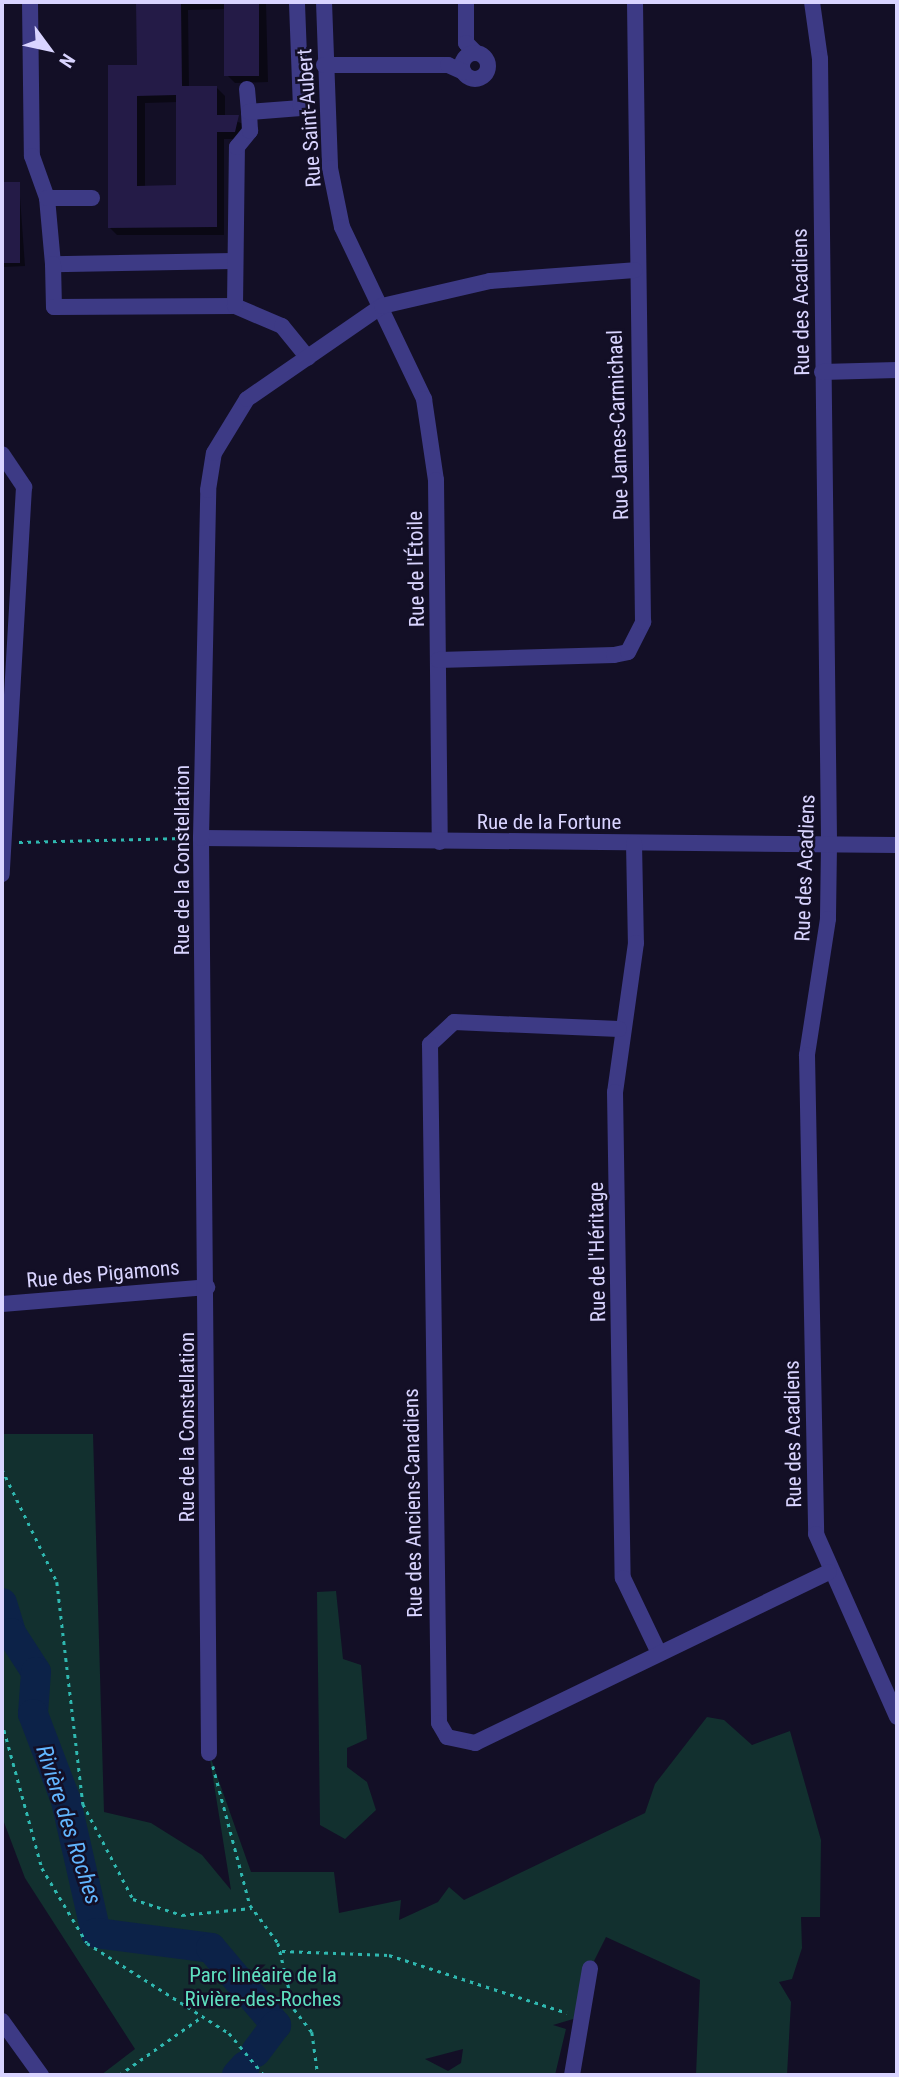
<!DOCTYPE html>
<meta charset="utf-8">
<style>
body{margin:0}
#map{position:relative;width:899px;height:2077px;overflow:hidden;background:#130f26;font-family:"Roboto Condensed",sans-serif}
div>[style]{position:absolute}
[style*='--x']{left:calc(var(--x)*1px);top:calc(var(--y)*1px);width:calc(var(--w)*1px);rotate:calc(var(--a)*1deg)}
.green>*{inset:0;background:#12302f}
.shadow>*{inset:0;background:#0007}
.river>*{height:30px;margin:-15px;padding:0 15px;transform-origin:15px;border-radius:15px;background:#0c2248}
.building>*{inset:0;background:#241b47;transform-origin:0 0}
.path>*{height:2.5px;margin-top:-1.25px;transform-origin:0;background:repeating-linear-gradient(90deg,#2fb8b0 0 3.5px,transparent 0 8.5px)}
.minor>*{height:16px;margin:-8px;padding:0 8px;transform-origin:8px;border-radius:8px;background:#3d3a85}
.minor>.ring{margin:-8px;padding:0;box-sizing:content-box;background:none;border:16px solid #3d3a85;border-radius:50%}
span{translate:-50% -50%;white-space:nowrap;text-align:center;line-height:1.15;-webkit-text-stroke:5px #130f26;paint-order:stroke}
.street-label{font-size:21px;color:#d9d4ff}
.park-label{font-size:21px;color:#5fe0c0}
.water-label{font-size:23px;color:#62b6ff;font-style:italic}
.frame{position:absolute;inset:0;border:4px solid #d9d4ff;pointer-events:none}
.north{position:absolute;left:14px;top:14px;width:70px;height:70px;-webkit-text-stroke:5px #130f26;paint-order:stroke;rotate:123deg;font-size:19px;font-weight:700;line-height:28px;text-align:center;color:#d9d4ff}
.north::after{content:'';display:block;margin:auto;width:24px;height:32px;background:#d9d4ff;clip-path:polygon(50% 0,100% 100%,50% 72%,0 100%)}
</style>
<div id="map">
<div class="green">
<div style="clip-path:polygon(evenodd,2px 1434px,93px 1434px,104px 1812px,151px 1823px,202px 1855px,231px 1890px,209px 1753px,251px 1872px,334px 1872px,339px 1913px,401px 1900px,399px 1920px,438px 1902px,449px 1887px,464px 1900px,645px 1813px,655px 1784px,707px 1717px,724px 1720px,752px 1745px,790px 1731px,821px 1840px,820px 1917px,801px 1917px,802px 1948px,792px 1979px,779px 1982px,791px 2002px,787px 2075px,696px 2075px,700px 1980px,606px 1937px,590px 1969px,580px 2017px,553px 2025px,566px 2029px,555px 2075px,101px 2075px,135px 2049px,25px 1878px,2px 1817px,2px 1434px,463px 2049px,461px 2063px,448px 2071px,425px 2059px,463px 2049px)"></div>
<div style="clip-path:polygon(336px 1591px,343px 1659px,361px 1665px,367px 1739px,347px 1748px,347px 1767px,367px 1782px,376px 1810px,345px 1839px,320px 1825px,317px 1592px)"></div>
</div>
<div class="shadow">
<div style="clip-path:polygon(evenodd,138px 2px,266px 2px,268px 82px,235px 83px,227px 75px,226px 9px,188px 10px,189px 88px,217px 88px,225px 96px,225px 117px,246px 125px,243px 139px,224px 139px,224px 235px,117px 235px,109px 227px,139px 67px,138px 2px,178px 102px,178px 187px,145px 187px,145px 103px,178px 102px)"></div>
<div style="clip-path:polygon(19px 183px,25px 266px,4px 267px,2px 184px)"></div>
</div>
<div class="river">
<div style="--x:2;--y:1603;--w:31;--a:73"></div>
<div style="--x:11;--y:1633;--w:46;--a:57.3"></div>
<div style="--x:36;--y:1672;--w:42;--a:94.1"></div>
<div style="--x:33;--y:1714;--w:93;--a:69.2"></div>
<div style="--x:66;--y:1801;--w:135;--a:77.2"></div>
<div style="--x:96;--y:1933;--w:116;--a:7.4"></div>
<div style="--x:211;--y:1948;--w:101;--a:49.8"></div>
<div style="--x:276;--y:2025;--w:34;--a:127"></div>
<div style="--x:237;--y:2075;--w:12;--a:-48"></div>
</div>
<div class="building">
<div style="clip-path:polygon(evenodd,136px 2px,181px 2px,182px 86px,217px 86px,217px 115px,239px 115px,235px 132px,217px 132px,217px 227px,108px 228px,108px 65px,137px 65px,136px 2px,176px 95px,176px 185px,137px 186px,137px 96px,176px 95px)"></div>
<div style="left:224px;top:2px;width:35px;height:74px"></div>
<div style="left:2px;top:182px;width:18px;height:81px"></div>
</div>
<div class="path">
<div style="--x:19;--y:842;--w:165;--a:-1.4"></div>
<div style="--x:2;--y:1469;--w:126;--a:64"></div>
<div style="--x:57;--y:1582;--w:224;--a:83.3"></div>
<div style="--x:83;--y:1804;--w:107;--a:62.2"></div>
<div style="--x:133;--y:1899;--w:52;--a:18.1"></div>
<div style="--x:182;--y:1915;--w:70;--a:-5.7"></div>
<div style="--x:2;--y:1722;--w:151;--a:74.7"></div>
<div style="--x:42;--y:1868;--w:87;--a:59"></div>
<div style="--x:87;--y:1943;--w:168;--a:32.4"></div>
<div style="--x:229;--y:2033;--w:55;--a:50.2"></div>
<div style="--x:213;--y:1766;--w:144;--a:75.1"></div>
<div style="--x:250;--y:1905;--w:47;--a:53.6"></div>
<div style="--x:278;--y:1943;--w:68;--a:76.4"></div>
<div style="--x:294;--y:2009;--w:29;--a:52"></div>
<div style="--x:312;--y:2032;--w:43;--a:82.1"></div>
<div style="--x:282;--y:1951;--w:107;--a:2.1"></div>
<div style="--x:389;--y:1955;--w:187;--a:18"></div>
<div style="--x:119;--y:2075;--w:103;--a:-35.1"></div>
</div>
<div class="minor">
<div style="--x:30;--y:2;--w:154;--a:89.3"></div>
<div style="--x:32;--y:156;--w:45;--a:70.3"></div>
<div style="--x:47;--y:198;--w:66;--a:84.8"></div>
<div style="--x:324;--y:2;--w:166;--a:87.9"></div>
<div style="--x:330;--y:168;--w:60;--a:78.5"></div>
<div style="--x:342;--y:227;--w:191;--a:64.5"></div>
<div style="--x:424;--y:399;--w:82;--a:81.6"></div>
<div style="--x:436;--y:480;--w:362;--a:89.4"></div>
<div style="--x:466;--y:2;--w:41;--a:90"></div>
<div style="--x:466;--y:43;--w:14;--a:45"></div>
<div style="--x:812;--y:2;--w:58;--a:82"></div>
<div style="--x:820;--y:59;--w:786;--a:89.34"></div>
<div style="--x:829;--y:845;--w:74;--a:90.8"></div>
<div style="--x:828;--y:919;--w:138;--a:98.8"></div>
<div style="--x:807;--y:1055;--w:479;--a:88.9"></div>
<div style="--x:816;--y:1534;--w:200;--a:66.1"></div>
<div class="ring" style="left:462px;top:53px;width:10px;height:10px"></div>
<div style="--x:324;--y:65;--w:124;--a:0"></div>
<div style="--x:448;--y:65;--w:17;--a:24"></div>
<div style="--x:247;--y:89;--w:23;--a:85"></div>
<div style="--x:47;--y:198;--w:45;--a:0"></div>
<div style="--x:233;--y:261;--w:180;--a:179"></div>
<div style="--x:53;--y:264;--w:43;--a:88.7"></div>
<div style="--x:54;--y:307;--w:181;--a:-0.3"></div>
<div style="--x:235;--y:306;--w:51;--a:23.1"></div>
<div style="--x:282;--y:326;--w:41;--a:50.9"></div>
<div style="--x:235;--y:306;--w:159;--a:-89.3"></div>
<div style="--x:237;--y:147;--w:21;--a:-51"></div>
<div style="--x:250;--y:131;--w:19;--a:-93"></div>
<div style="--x:249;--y:112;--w:52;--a:-4.4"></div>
<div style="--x:301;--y:108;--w:106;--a:-92.2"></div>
<div style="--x:822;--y:372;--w:75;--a:-1.5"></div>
<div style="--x:2;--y:454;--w:40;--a:56"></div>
<div style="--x:24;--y:487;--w:388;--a:93.3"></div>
<div style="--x:438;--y:660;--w:176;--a:-1.6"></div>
<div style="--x:614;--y:655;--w:14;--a:-12"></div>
<div style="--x:628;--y:652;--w:34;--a:-63"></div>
<div style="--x:643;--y:622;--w:620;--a:-90.74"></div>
<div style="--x:201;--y:838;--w:696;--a:0.58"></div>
<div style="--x:634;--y:843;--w:100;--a:88.9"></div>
<div style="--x:636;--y:943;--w:150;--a:98"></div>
<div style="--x:615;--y:1092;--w:486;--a:89.1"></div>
<div style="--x:623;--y:1578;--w:83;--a:64.4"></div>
<div style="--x:619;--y:1029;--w:165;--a:-177.6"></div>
<div style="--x:454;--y:1022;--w:33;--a:137"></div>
<div style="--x:430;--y:1044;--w:679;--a:89.24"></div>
<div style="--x:439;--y:1723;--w:16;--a:60"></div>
<div style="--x:447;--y:1737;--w:29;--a:12"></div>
<div style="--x:475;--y:1743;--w:393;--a:-25.8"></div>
<div style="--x:2;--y:1304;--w:206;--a:-4.7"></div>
<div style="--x:209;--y:1753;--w:915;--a:-90.5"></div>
<div style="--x:201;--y:838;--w:348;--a:-88.8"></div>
<div style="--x:208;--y:490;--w:37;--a:-81"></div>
<div style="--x:214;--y:453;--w:63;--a:-58.6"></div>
<div style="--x:247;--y:399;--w:164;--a:-34.6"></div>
<div style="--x:382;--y:306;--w:111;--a:-13"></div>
<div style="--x:490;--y:281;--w:145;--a:-4.3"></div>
<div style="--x:2;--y:2021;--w:67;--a:54.2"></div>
<div style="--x:572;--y:2075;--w:108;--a:-80.4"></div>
</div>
<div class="street-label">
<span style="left:309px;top:118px;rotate:-94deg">Rue Saint-Aubert</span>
<span style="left:801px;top:302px;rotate:-91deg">Rue des Acadiens</span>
<span style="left:618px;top:425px;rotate:-92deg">Rue James-Carmichael</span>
<span style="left:416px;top:569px;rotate:-91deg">Rue de l'Étoile</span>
<span style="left:549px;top:822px">Rue de la Fortune</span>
<span style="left:182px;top:860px;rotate:-90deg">Rue de la Constellation</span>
<span style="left:805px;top:868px;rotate:-88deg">Rue des Acadiens</span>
<span style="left:597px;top:1252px;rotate:-91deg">Rue de l'Héritage</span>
<span style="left:103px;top:1274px;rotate:-5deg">Rue des Pigamons</span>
<span style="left:187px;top:1427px;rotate:-90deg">Rue de la Constellation</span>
<span style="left:793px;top:1434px;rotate:-91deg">Rue des Acadiens</span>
<span style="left:413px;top:1503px;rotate:-91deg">Rue des Anciens-Canadiens</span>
</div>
<div class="park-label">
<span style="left:263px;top:1987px">Parc linéaire de la<br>Rivière-des-Roches</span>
</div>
<div class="water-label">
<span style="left:68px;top:1825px;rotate:72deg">Rivière des Roches</span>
</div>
<div class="frame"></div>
<div class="north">N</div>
</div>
